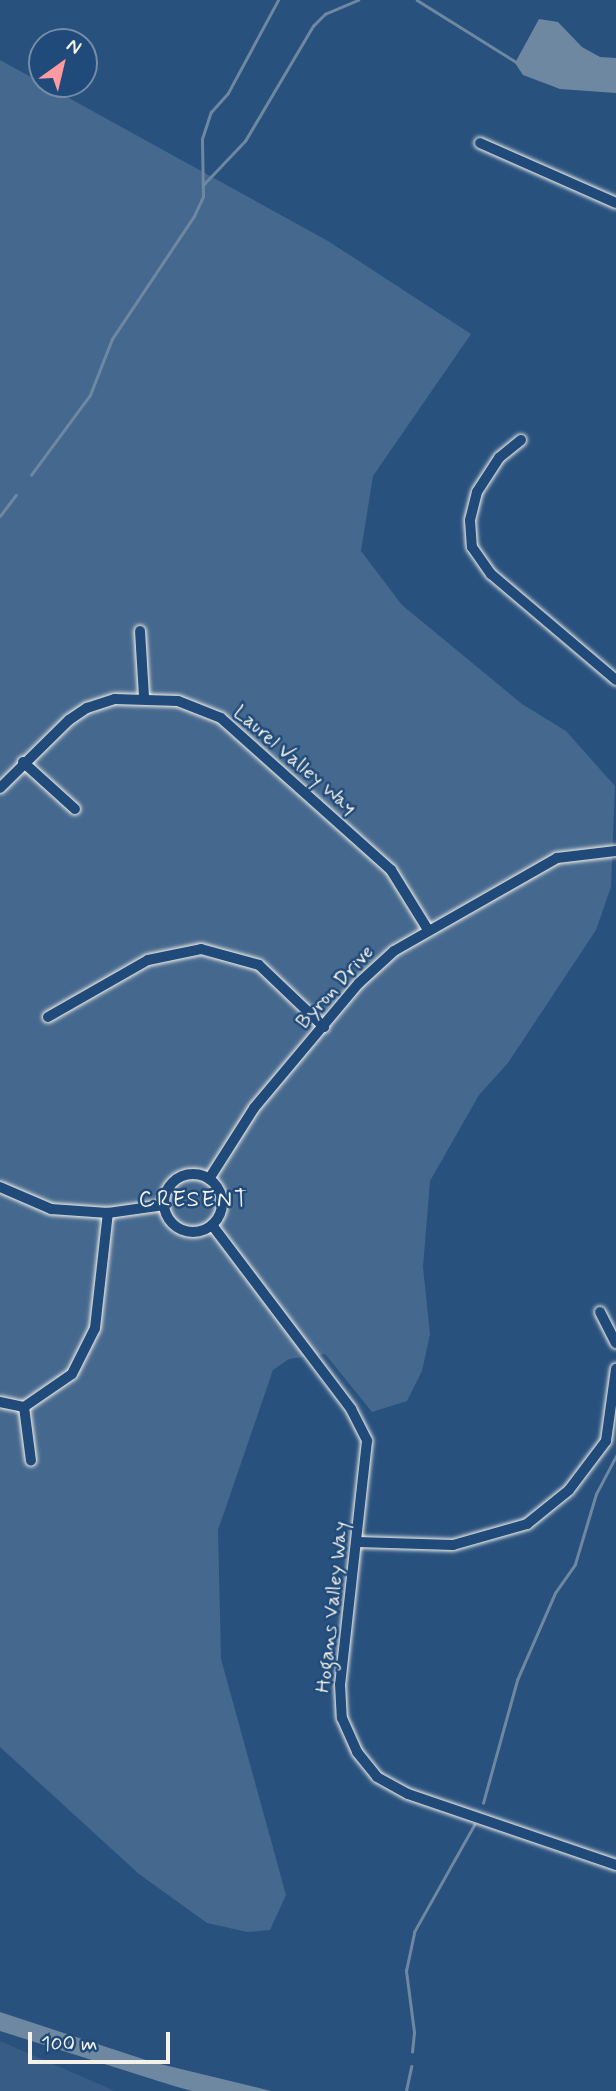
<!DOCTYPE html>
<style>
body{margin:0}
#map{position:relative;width:616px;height:2091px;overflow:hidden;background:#28517e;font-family:Mynerve,sans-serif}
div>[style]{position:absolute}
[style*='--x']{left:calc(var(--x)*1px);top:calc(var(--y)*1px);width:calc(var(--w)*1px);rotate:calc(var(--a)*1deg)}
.built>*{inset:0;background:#375d86}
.green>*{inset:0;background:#45688e}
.water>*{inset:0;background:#6e88a2}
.stream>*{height:2.5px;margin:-1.25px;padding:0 1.25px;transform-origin:1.25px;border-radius:1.25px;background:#6e88a2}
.roads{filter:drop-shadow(0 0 2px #f4f1e8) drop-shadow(0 0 2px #f4f1e8)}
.street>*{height:10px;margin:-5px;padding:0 5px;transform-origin:5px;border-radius:5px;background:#1f4a7a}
.street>.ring{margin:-5px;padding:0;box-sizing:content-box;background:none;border:10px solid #1f4a7a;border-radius:50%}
span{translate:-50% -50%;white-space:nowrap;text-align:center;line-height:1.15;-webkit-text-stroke:5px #1f4a7a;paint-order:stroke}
.street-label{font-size:21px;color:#f4f1e8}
.neighbourhood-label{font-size:23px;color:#f4f1e8;letter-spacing:2px}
.north{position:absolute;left:28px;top:28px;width:70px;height:70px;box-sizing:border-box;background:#1f4a7a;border:2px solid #748da6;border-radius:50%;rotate:34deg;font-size:19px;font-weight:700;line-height:28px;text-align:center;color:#f4f1e8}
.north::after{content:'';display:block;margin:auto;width:24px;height:32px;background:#ff9aa2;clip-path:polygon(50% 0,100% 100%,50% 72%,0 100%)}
.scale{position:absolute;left:28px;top:2032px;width:142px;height:32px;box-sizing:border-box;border:4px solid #f4f1e8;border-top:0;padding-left:9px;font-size:21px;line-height:24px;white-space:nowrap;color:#f4f1e8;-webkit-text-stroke:5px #1f4a7a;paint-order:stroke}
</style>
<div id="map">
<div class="built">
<div style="clip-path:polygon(0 2041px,106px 2087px,113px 2091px,0 2091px)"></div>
</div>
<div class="green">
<div style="clip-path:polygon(0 60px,328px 241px,471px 334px,373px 476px,361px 551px,402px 605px,522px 704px,566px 731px,615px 786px,611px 887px,596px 930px,508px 1063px,479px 1095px,430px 1181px,423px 1267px,430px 1334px,422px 1371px,407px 1401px,372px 1412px,325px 1354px,289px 1359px,273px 1370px,218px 1530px,221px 1659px,286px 1895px,270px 1930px,247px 1932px,207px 1923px,139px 1874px,0 1747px)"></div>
</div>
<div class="water">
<div style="clip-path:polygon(539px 19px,558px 22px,582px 47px,600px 57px,616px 58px,616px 93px,560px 89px,523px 75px,515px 63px)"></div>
<div style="clip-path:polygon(0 2012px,152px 2062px,271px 2091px,192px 2091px,174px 2086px,0 2031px)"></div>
</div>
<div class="stream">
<div style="--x:417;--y:0;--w:119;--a:32"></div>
<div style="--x:204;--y:184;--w:59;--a:-46.4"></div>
<div style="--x:245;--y:141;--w:134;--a:-59.4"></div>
<div style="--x:313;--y:26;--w:17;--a:-45"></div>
<div style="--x:325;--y:14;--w:36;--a:-23"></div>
<div style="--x:31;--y:475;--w:99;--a:-53.6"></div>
<div style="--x:90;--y:395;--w:60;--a:-68.6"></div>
<div style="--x:112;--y:339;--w:148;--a:-56.3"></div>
<div style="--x:194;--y:216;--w:21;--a:-65"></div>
<div style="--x:203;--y:197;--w:58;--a:-91"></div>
<div style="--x:202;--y:139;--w:28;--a:-72"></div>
<div style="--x:211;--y:112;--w:25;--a:-48"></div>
<div style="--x:228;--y:93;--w:106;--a:-61.7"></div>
<div style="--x:0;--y:516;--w:26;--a:-53"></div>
<div style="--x:483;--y:1803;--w:128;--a:-74.5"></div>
<div style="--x:517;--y:1680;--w:95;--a:-66.4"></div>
<div style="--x:555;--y:1593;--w:35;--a:-55"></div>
<div style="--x:575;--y:1564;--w:73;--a:-73.3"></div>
<div style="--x:596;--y:1494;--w:43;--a:-62.2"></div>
<div style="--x:412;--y:2052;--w:20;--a:-84"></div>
<div style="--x:414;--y:2032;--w:62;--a:-97.5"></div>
<div style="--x:406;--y:1971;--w:40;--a:-78"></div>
<div style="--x:414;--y:1932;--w:123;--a:-60.7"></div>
<div style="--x:406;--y:2091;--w:25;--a:-78"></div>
</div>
<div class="roads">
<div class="street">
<div style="--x:480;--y:143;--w:149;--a:23.8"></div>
<div style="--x:521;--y:440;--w:28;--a:141"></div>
<div style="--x:499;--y:458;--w:40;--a:122.9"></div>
<div style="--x:477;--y:492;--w:29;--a:104"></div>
<div style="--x:470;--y:520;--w:27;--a:86"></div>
<div style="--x:472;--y:547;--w:33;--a:55"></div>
<div style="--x:491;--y:574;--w:164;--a:40.3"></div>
<div style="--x:140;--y:631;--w:66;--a:86.5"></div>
<div style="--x:23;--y:762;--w:70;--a:42.1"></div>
<div style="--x:0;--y:788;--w:97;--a:-44.6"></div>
<div style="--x:69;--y:720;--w:22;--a:-34"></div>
<div style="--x:87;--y:708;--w:29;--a:-18"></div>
<div style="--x:115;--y:699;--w:63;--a:1.8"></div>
<div style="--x:178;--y:701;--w:46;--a:21.6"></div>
<div style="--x:221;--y:718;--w:228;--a:41.8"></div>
<div style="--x:391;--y:870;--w:68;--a:58.2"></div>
<div style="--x:48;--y:1017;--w:115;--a:-29.7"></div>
<div style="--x:148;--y:960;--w:54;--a:-11.7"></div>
<div style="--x:201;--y:949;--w:60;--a:15.4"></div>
<div style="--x:259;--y:965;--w:90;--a:43.6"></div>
<div class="ring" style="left:164px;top:1174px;width:48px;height:48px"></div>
<div style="--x:209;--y:1179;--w:84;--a:-57.6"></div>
<div style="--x:254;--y:1108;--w:163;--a:-50"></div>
<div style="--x:359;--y:983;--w:47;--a:-42.4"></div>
<div style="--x:394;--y:951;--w:188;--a:-29.7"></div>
<div style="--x:557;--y:858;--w:59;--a:-6.8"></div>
<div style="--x:0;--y:1187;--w:56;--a:23.3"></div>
<div style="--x:51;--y:1209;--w:57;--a:4"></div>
<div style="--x:108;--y:1213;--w:57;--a:-8.1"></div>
<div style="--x:212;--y:1225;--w:231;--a:52.9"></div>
<div style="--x:351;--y:1409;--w:36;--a:63"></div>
<div style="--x:367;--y:1441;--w:244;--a:96.3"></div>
<div style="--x:340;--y:1684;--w:34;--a:87"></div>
<div style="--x:342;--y:1718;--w:37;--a:66"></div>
<div style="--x:357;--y:1752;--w:32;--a:51"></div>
<div style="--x:377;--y:1777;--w:35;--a:29"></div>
<div style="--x:408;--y:1794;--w:220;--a:18.8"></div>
<div style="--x:600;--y:1312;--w:35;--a:63"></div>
<div style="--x:0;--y:1402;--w:25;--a:12"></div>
<div style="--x:24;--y:1407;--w:58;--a:-34.5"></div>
<div style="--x:72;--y:1374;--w:51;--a:-63.4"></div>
<div style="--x:95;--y:1328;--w:116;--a:-83.6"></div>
<div style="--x:24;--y:1407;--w:54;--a:82.6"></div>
<div style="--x:358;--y:1542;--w:95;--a:1.8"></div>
<div style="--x:453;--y:1545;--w:77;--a:-15.8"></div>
<div style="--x:527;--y:1524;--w:54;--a:-39"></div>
<div style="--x:569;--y:1490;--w:61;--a:-52.9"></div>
<div style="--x:606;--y:1441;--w:73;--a:-82.1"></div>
</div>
</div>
<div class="street-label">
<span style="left:295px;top:760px;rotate:41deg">Laurel Valley Way</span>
<span style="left:335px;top:987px;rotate:-48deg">Byron Drive</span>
<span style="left:332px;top:1607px;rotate:-84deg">Hogans Valley Way</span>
</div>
<div class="neighbourhood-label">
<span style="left:194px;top:1200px">CRESENT</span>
</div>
<div class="north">N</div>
<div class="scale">100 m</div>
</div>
